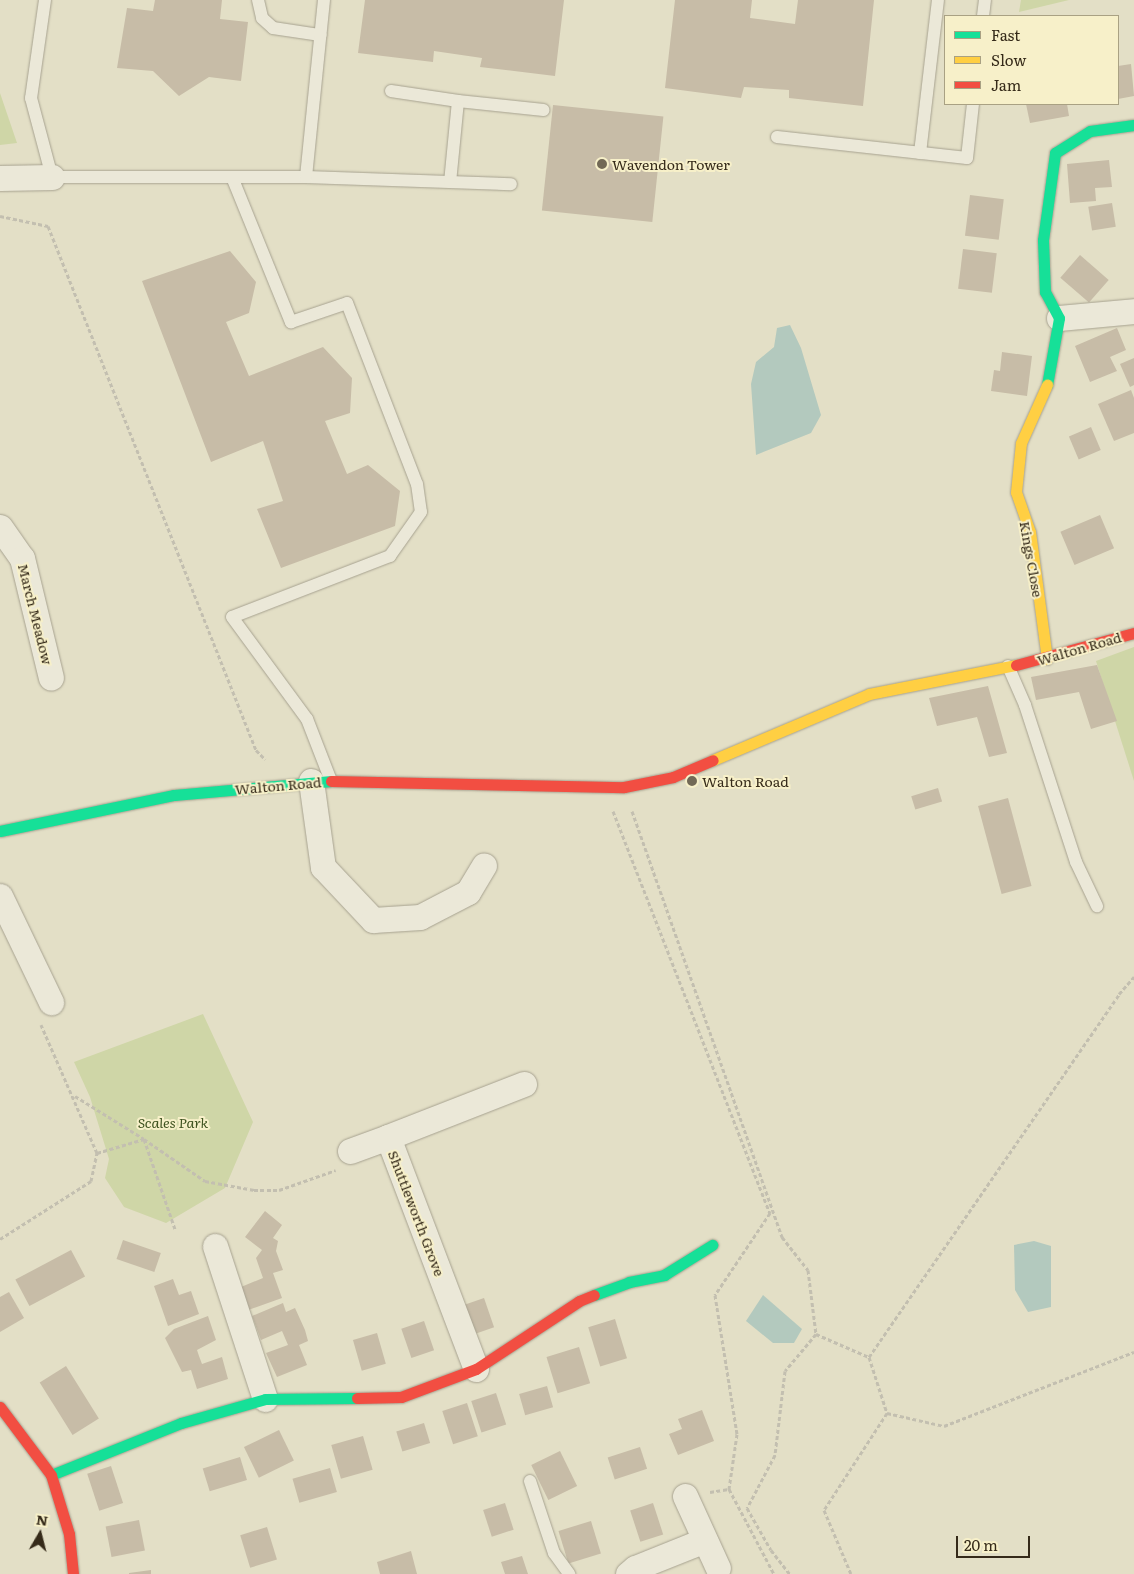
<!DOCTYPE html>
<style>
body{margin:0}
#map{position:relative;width:1134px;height:1574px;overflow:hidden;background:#e3dfc6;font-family:Literata,serif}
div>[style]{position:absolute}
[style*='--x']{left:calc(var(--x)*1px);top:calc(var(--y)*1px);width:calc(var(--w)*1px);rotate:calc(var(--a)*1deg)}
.green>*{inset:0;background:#cfd6a7}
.water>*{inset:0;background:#b3c9be}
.building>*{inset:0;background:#c7bca7;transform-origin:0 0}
.path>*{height:3px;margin-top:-1.5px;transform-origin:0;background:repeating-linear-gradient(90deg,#c3bfb0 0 4px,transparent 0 6.5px)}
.roads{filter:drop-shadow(0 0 1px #a7a290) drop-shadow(0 0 1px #a7a290)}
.lane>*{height:12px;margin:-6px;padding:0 6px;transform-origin:6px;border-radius:6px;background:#ebe8d8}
.street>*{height:25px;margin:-12.5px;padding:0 12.5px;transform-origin:12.5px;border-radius:12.5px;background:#ebe8d8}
.fast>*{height:11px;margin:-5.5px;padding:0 5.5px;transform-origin:5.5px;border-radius:5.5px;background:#16e098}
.slow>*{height:11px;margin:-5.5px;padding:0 5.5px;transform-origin:5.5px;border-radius:5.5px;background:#ffcf43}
.jam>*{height:11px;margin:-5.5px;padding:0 5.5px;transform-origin:5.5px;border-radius:5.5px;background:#f24e42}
.dots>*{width:14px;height:14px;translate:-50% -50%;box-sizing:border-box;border:2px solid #f7f0c9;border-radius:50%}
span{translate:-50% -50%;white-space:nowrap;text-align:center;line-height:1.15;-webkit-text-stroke:4px #f7f0c9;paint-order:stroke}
.poi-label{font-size:14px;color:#352a19}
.left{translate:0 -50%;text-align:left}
.street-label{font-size:14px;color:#352a19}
.park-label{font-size:14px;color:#3e521f;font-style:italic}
.legend{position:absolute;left:944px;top:15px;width:175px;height:90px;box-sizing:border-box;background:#f7f0c9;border:1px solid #a9a183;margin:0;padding:6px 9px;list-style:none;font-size:15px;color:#352a19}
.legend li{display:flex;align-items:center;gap:10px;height:25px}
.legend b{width:25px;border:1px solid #a9a183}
.north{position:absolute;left:15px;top:1509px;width:50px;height:50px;-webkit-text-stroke:4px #f7f0c9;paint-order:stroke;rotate:8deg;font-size:14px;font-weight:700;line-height:20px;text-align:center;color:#352a19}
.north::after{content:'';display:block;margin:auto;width:18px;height:22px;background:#352a19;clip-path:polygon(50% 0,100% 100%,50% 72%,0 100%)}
.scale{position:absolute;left:956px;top:1536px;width:74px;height:22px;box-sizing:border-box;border:2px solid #352a19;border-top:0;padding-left:6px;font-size:15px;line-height:18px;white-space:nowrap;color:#352a19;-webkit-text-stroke:4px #f7f0c9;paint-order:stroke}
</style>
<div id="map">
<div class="green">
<div style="clip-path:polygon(1021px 0,1069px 0,1019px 12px)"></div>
<div style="clip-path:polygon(0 93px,17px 143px,0 145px)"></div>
<div style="clip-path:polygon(1134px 647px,1134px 781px,1096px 661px)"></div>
<div style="clip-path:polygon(203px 1014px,253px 1122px,225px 1188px,166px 1223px,124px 1207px,105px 1178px,109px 1159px,90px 1097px,74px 1062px)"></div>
</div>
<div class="water">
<div style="clip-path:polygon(790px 325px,801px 348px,821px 415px,811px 433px,756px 455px,751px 384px,756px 362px,774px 347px,777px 328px)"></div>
<div style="clip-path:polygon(1034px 1241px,1051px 1246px,1051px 1307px,1028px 1312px,1015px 1290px,1014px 1245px)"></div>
<div style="clip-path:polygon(763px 1295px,802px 1329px,794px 1343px,773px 1343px,746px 1321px)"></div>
</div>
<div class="building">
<div style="clip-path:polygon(155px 0,222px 0,220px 19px,248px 22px,241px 81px,209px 77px,179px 96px,153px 71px,117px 68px,127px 8px,153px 11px)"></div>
<div style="clip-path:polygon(365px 0,564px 0,555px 76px,480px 67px,482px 58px,434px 51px,433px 62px,358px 53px)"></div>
<div style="clip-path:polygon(675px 0,752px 0,750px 18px,795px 24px,798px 0,874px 0,863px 106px,789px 98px,789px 90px,744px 87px,741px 98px,665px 88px)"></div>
<div style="clip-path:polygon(1131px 64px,1134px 96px,1118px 99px,1118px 66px)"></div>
<div style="clip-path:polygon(1026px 104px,1067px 104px,1069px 116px,1030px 123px)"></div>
<div style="left:553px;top:105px;width:111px;height:106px;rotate:6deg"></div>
<div style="clip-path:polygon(1109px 160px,1112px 187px,1095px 188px,1096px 201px,1070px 203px,1067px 164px)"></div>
<div style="left:970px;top:195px;width:34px;height:41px;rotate:7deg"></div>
<div style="left:1112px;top:203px;width:24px;height:24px;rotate:81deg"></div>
<div style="left:963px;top:249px;width:34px;height:40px;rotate:7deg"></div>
<div style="clip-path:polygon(230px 251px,256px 282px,249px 313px,226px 322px,249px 376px,323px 347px,352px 378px,350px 413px,325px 421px,347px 474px,368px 465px,400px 491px,395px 526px,281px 568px,257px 509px,283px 501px,263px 441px,211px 462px,142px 281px)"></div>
<div style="left:1080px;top:255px;width:38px;height:30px;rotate:41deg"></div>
<div style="clip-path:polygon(1117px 328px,1126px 350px,1110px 357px,1117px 371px,1090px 382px,1075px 346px)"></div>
<div style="clip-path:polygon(1002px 352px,1032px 356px,1027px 396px,991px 391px,994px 370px,1000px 371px)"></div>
<div style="clip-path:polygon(1134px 358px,1134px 385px,1130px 387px,1120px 364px)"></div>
<div style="clip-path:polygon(1131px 390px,1134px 398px,1134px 433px,1114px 441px,1098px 404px)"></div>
<div style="left:1091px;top:427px;width:25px;height:24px;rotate:67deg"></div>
<div style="left:1100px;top:515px;width:36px;height:43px;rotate:67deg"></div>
<div style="clip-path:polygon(1097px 665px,1117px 721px,1091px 729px,1079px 692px,1036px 700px,1031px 677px)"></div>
<div style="clip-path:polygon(988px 686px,1007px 753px,989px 757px,977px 717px,937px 726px,929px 698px)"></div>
<div style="left:938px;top:788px;width:14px;height:28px;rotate:73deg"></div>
<div style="left:1008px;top:798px;width:91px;height:31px;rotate:75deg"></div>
<div style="clip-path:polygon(265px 1211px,282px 1225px,273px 1238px,278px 1241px,276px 1251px,283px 1270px,273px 1273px,282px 1298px,248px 1310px,241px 1287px,263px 1278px,256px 1258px,262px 1250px,245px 1237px)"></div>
<div style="left:123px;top:1240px;width:40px;height:20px;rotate:19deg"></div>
<div style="left:71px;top:1250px;width:30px;height:63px;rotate:62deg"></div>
<div style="clip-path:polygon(173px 1279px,179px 1295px,191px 1291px,199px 1314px,168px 1326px,154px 1286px)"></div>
<div style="clip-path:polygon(9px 1292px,24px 1318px,0 1332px,0 1297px)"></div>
<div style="left:484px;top:1298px;width:31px;height:22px;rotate:71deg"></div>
<div style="clip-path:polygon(283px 1303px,286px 1312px,295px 1308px,305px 1330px,308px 1341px,299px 1345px,307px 1365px,277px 1377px,266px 1353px,288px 1345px,282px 1331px,261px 1340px,252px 1316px)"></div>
<div style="clip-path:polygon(208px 1316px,216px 1340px,197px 1350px,199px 1356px,202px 1364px,222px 1357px,228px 1379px,197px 1389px,191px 1370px,182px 1372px,165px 1338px,174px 1329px)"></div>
<div style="left:615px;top:1319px;width:41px;height:28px;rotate:73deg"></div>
<div style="left:424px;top:1321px;width:31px;height:24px;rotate:71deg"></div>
<div style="left:377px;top:1333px;width:32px;height:25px;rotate:74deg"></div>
<div style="left:579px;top:1347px;width:38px;height:34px;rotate:73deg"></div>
<div style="left:66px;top:1366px;width:62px;height:31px;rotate:58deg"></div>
<div style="left:547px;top:1386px;width:22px;height:29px;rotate:74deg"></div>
<div style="left:496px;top:1393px;width:33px;height:26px;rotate:72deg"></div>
<div style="left:467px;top:1403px;width:35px;height:26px;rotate:72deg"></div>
<div style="clip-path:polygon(702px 1410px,714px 1441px,678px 1455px,669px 1434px,682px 1429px,678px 1419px)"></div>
<div style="left:424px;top:1423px;width:21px;height:29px;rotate:73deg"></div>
<div style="left:279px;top:1430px;width:34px;height:39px;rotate:64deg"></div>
<div style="left:363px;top:1436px;width:35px;height:33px;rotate:74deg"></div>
<div style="left:640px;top:1447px;width:23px;height:34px;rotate:72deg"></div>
<div style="left:560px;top:1451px;width:39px;height:32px;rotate:64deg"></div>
<div style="left:240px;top:1457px;width:24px;height:39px;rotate:73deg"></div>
<div style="left:111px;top:1466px;width:39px;height:25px;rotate:72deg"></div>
<div style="left:330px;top:1468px;width:25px;height:39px;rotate:74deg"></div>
<div style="left:505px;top:1503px;width:28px;height:23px;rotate:72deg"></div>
<div style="left:653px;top:1503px;width:33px;height:24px;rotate:72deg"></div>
<div style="left:139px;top:1520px;width:31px;height:34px;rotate:79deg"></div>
<div style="left:591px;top:1521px;width:34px;height:34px;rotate:73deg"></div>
<div style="left:267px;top:1527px;width:34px;height:28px;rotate:73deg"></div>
<div style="clip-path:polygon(411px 1551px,417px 1574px,380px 1574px,377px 1562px)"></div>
<div style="clip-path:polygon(522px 1556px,528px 1574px,505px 1574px,501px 1562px)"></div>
<div style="clip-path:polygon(151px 1570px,151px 1574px,129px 1574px,129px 1573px)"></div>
</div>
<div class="path">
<div style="--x:0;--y:216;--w:49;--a:11.8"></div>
<div style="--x:48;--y:226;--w:564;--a:68.35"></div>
<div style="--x:256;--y:750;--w:13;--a:45"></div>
<div style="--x:613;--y:811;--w:432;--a:68.7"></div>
<div style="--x:770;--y:1213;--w:99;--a:123.9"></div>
<div style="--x:715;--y:1295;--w:141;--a:81"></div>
<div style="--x:737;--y:1434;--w:56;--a:98.3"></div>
<div style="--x:729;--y:1489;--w:96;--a:62.1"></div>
<div style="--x:632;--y:811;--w:452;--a:70.6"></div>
<div style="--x:782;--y:1237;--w:42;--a:51.8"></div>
<div style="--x:808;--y:1270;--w:64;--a:82.9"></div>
<div style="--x:816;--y:1334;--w:48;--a:130"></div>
<div style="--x:785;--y:1371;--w:85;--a:96.8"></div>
<div style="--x:775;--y:1455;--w:60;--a:117.8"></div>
<div style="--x:747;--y:1508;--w:48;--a:60.3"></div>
<div style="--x:771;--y:1550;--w:31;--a:52"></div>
<div style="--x:75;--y:1096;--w:81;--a:31.9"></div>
<div style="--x:144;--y:1139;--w:95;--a:71"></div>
<div style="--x:97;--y:1153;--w:49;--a:-16.6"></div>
<div style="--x:144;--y:1139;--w:74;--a:34.5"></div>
<div style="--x:205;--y:1181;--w:50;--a:10.4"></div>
<div style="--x:254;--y:1190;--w:25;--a:0"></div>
<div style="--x:279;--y:1190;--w:60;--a:-19.3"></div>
<div style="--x:0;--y:1239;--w:108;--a:-32.5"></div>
<div style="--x:91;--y:1181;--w:29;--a:-78"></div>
<div style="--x:97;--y:1153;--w:140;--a:-113.6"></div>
<div style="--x:816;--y:1334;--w:58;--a:23.5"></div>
<div style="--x:869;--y:1357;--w:59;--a:72.2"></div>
<div style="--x:887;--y:1413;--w:116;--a:123"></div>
<div style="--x:824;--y:1510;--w:69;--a:67.1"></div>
<div style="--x:869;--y:1357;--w:441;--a:-55.4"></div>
<div style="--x:1119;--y:994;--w:23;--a:-49"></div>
<div style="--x:887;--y:1413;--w:58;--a:12.8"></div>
<div style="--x:944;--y:1426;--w:204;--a:-21.3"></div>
<div style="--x:710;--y:1492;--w:19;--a:-9"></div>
</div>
<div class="roads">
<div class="lane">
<div style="--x:45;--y:0;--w:99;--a:98.1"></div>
<div style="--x:31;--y:98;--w:82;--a:75.1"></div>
<div style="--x:52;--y:177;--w:254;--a:0"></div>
<div style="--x:306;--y:177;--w:205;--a:2"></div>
<div style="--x:258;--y:0;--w:18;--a:77"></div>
<div style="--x:262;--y:18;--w:15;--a:42"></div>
<div style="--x:273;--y:28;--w:48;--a:8.5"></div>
<div style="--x:983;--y:16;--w:16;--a:-83"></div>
<div style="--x:391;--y:91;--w:68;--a:8.5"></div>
<div style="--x:458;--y:101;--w:81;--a:95.6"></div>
<div style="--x:458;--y:101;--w:86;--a:6"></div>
<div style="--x:777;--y:137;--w:191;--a:6.3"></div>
<div style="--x:967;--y:158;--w:54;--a:-83.7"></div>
<div style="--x:920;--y:153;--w:154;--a:-83.3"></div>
<div style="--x:232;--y:177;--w:157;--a:67.9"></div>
<div style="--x:291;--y:322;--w:59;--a:-18.7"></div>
<div style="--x:347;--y:303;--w:194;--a:68.9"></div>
<div style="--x:417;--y:484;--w:28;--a:82"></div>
<div style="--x:421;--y:512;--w:54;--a:125.2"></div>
<div style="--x:390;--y:556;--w:169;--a:158.9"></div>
<div style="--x:232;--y:617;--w:127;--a:53.7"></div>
<div style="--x:307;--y:719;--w:66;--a:68.8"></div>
<div style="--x:306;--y:177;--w:178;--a:-84.2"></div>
<div style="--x:1008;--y:666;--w:43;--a:66.4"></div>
<div style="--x:1025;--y:705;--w:165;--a:72"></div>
<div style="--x:1076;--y:862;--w:49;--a:64.5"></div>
<div style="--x:530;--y:1481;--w:76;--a:71.6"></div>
<div style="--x:554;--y:1553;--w:26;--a:54"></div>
</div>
<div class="street">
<div style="--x:0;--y:178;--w:52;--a:-1.1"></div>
<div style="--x:1059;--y:318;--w:75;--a:-5.3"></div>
<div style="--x:0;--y:527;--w:38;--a:55"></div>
<div style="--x:22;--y:558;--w:123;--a:76.4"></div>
<div style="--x:311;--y:781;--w:87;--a:82.1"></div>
<div style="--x:323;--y:867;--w:73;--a:46.7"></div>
<div style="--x:373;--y:920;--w:47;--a:-3.7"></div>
<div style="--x:420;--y:917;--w:54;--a:-27.5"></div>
<div style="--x:468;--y:892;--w:31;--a:-59"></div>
<div style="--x:0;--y:896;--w:118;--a:64.3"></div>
<div style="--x:350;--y:1151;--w:40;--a:-20.2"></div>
<div style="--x:215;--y:1246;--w:161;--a:71.9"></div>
<div style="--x:476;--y:1369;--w:248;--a:-110.8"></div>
<div style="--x:388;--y:1137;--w:146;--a:-21.3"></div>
<div style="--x:685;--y:1496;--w:79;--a:65.4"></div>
<div style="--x:628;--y:1574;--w:9;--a:-41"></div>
<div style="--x:635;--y:1568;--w:75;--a:-21.8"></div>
</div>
<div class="fast">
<div style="--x:1047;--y:385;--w:68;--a:-79.8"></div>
<div style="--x:1059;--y:318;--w:30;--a:-118"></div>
<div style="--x:1045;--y:292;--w:52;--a:-92.2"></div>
<div style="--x:1043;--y:240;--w:88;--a:-82.1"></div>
<div style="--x:1055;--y:153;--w:41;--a:-32.2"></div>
<div style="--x:1090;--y:131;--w:44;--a:-7.8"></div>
<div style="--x:0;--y:831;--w:178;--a:-11.7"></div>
<div style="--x:174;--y:795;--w:158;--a:-5.1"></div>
<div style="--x:594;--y:1295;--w:37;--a:-20"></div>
<div style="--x:629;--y:1282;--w:36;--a:-11"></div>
<div style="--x:664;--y:1275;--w:57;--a:-32"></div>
<div style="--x:51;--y:1475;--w:140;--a:-21.8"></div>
<div style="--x:181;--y:1423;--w:87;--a:-15.9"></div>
<div style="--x:265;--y:1399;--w:92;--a:-0.6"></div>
</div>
<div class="slow">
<div style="--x:1047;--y:659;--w:128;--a:-97.6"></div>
<div style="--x:1030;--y:532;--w:42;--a:-109.3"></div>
<div style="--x:1016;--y:492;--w:49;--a:-84.2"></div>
<div style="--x:1021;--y:443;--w:64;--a:-65.9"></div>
<div style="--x:713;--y:760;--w:169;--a:-22.9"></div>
<div style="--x:869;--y:694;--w:150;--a:-11.2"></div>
</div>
<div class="jam">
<div style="--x:1016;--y:665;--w:122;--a:-15.2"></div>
<div style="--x:331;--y:781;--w:293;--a:1.2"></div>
<div style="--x:624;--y:787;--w:50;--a:-11.5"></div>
<div style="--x:673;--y:777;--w:43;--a:-23"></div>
<div style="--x:357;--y:1398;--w:44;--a:-1.3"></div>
<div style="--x:401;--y:1397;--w:80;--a:-20.5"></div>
<div style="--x:476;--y:1369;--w:123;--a:-33.4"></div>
<div style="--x:579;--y:1301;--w:16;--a:-22"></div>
<div style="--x:0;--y:1407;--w:85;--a:53.1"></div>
<div style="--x:51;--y:1475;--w:62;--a:73"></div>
<div style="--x:69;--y:1534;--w:40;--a:84.3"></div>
</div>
</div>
<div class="dots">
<div style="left:602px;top:164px;background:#726956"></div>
<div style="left:692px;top:781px;background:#726956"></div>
</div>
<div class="poi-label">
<span class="left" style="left:612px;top:164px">Wavendon Tower</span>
<span class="left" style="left:702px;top:781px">Walton Road</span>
</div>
<div class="street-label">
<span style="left:1032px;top:559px;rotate:80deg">Kings Close</span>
<span style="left:36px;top:614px;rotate:76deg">March Meadow</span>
<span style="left:1079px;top:648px;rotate:-16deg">Walton Road</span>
<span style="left:278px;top:785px;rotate:-5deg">Walton Road</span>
<span style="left:417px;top:1213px;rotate:69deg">Shuttleworth Grove</span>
</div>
<div class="park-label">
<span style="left:173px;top:1122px">Scales Park</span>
</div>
<ul class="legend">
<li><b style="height:6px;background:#16e098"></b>Fast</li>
<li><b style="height:6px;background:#ffcf43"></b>Slow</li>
<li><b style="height:6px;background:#f24e42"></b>Jam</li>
</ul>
<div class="north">N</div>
<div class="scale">20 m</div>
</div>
